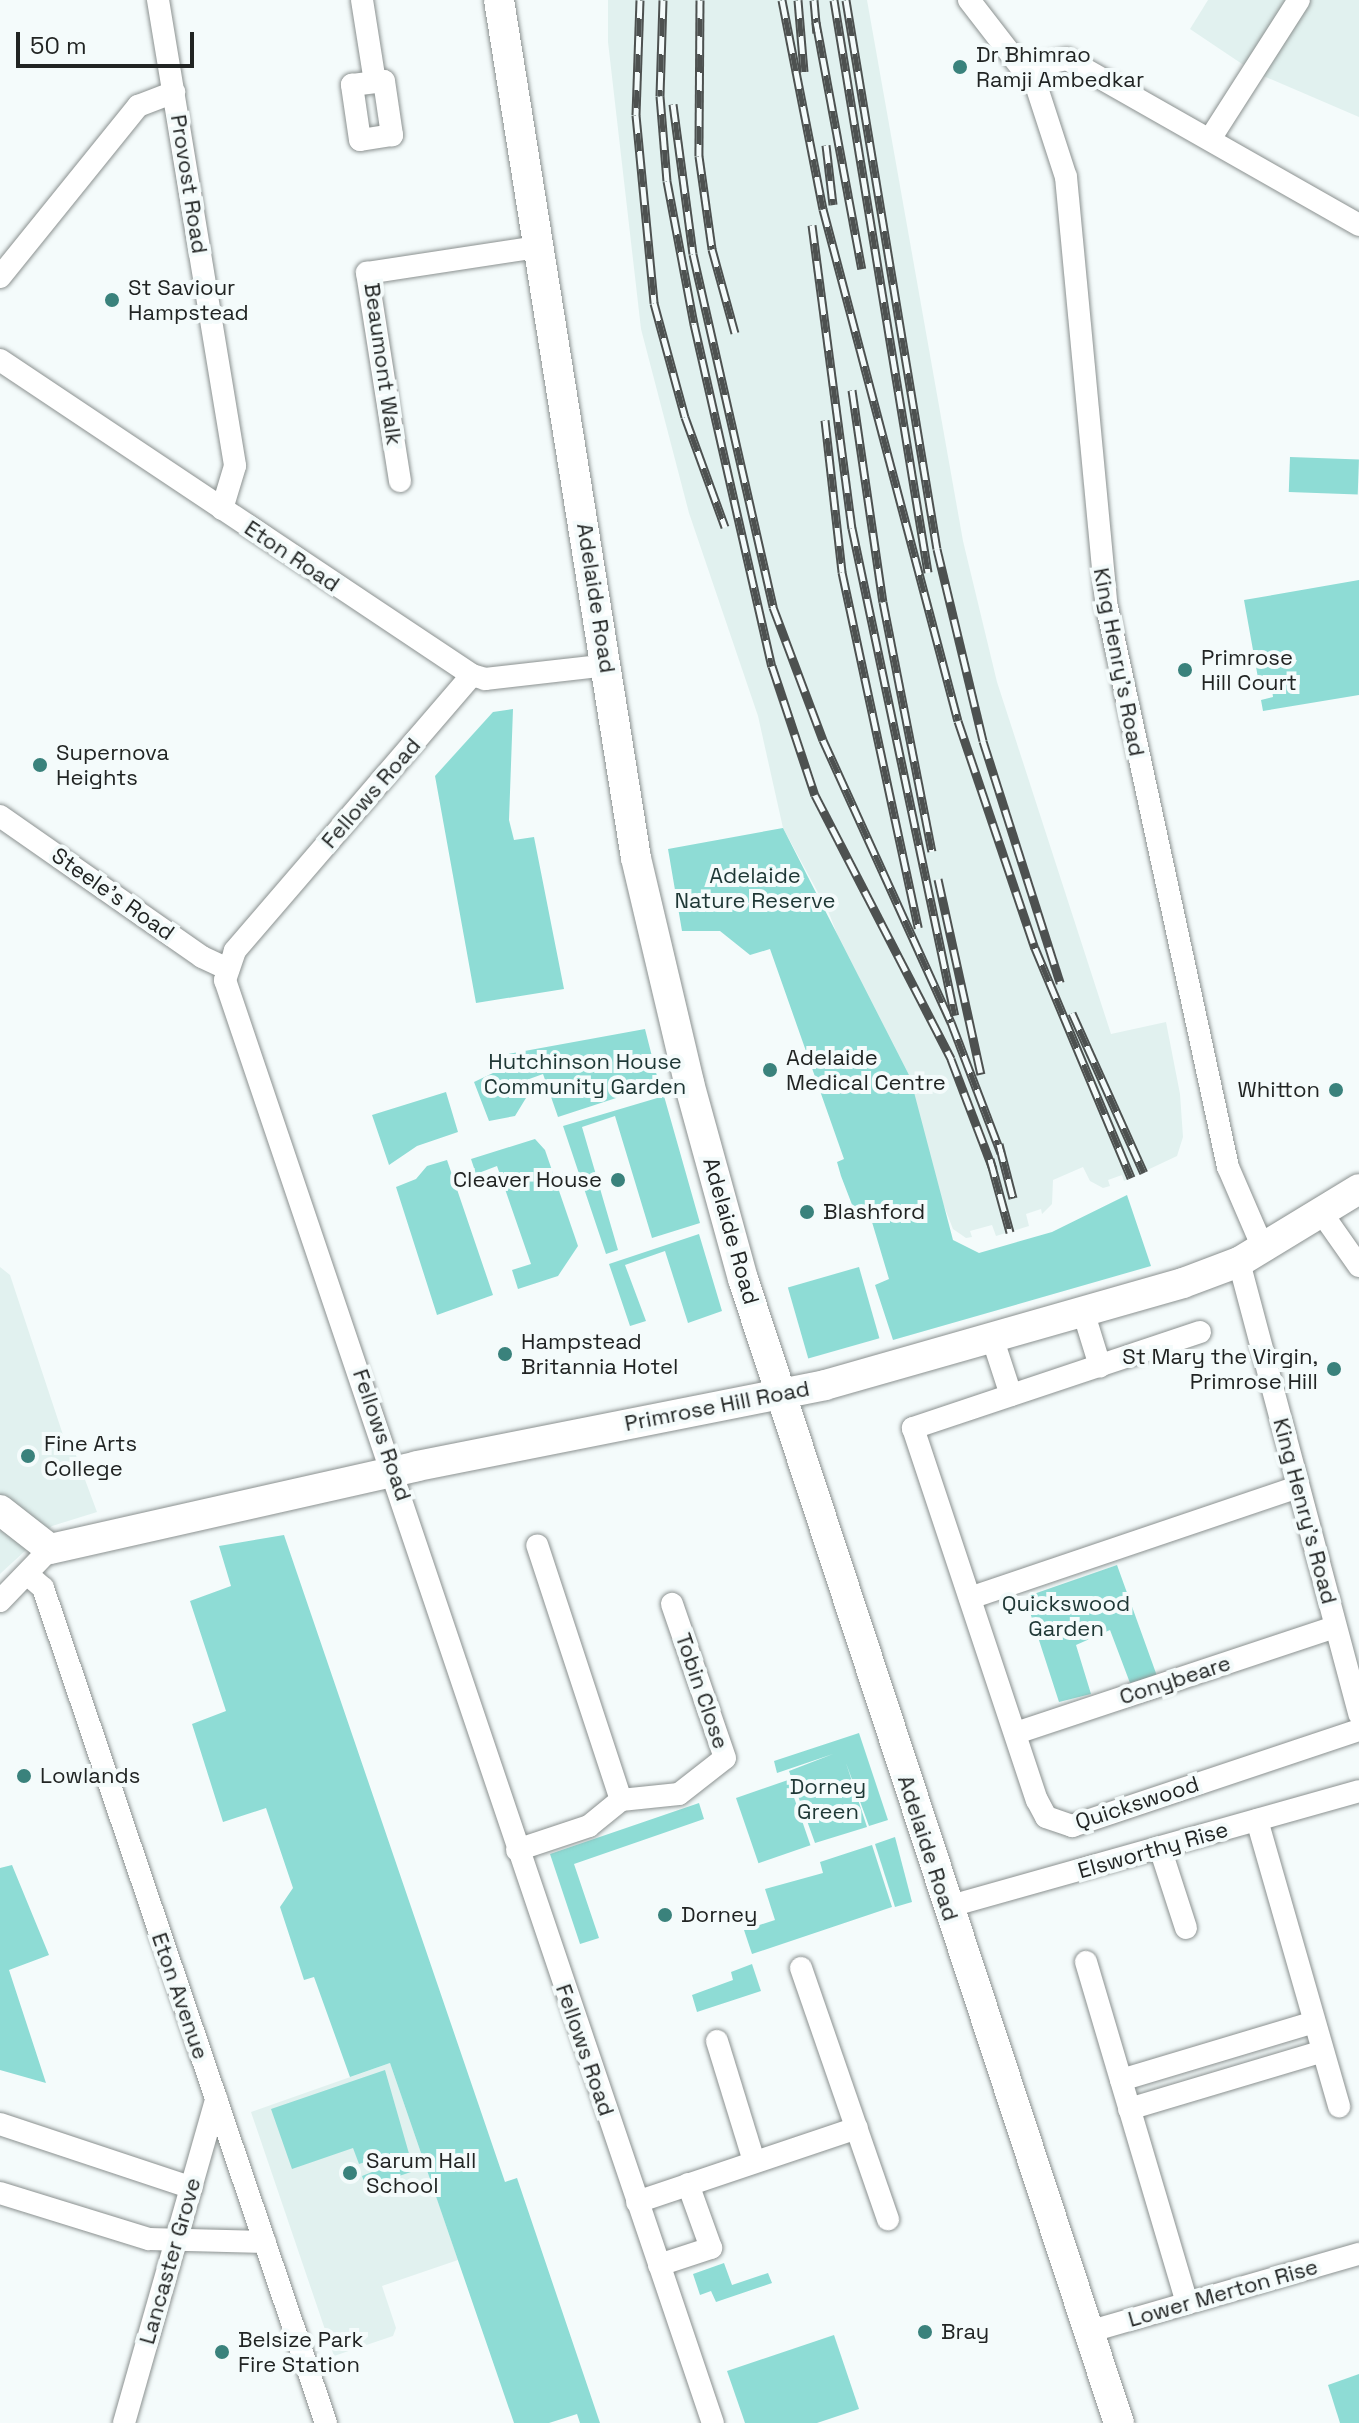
<!DOCTYPE html>
<style>
body{margin:0}
#map{position:relative;width:1359px;height:2423px;overflow:hidden;background:#f4fbfb;font-family:"Space Grotesk",sans-serif}
div>[style]{position:absolute}
[style*='--x']{left:calc(var(--x)*1px);top:calc(var(--y)*1px);width:calc(var(--w)*1px);rotate:calc(var(--a)*1deg)}
.built>*{inset:0;background:#e1f1ef}
.green>*{inset:0;background:#8edcd5;transform-origin:0 0}
.roads{filter:drop-shadow(0 0 2px #8b9190) drop-shadow(0 0 2px #8b9190)}
.street>*{height:22px;margin:-11px;padding:0 11px;transform-origin:11px;border-radius:11px;background:#fff}
.secondary>*{height:30px;margin:-15px;padding:0 15px;transform-origin:15px;border-radius:15px;background:#fff}
.rail>*{height:9px;margin-top:-4.5px;transform-origin:0;background:repeating-linear-gradient(90deg,#f4fbfb 0 18px,#4d5150 0 36px);box-sizing:border-box;border-block:2px solid #4d5150}
.dots>*{width:22px;height:22px;translate:-50% -50%;box-sizing:border-box;border:4px solid #f4fbfb;border-radius:50%}
span{translate:-50% -50%;white-space:nowrap;text-align:center;line-height:1.15;-webkit-text-stroke:8px #f4fbfb;paint-order:stroke}
.poi-label{font-size:22px;color:#212423}
.left{translate:0 -50%;text-align:left}
.right{translate:-100% -50%;text-align:right}
.street-label{font-size:22px;color:#212423}
.park-label{font-size:22px;color:#1e3735}
.scale{position:absolute;left:16px;top:32px;width:178px;height:36px;box-sizing:border-box;border:4px solid #212423;border-top:0;padding-left:10px;font-size:24px;line-height:28px;white-space:nowrap;color:#212423;-webkit-text-stroke:6px #f4fbfb;paint-order:stroke}
</style>
<div id="map">
<div class="built">
<div style="clip-path:polygon(608px 0,867px 0,963px 541px,997px 682px,1111px 1034px,1166px 1022px,1180px 1094px,1183px 1137px,1177px 1156px,1124px 1181px,1122px 1175px,1108px 1180px,1110px 1186px,1103px 1188px,1090px 1181px,1083px 1167px,1053px 1180px,1052px 1204px,1042px 1214px,1041px 1209px,1026px 1214px,1029px 1226px,996px 1236px,992px 1225px,970px 1231px,972px 1237px,966px 1238px,953px 1229px,828px 911px,783px 828px,758px 716px,689px 513px,641px 329px,608px 42px)"></div>
<div style="clip-path:polygon(1208px 0,1359px 0,1359px 117px,1254px 72px,1190px 29px)"></div>
<div style="clip-path:polygon(0 1267px,10px 1275px,66px 1444px,74px 1450px,97px 1512px,52px 1526px,0 1574px)"></div>
<div style="clip-path:polygon(390px 2063px,458px 2260px,382px 2286px,396px 2328px,393px 2336px,334px 2356px,251px 2112px)"></div>
</div>
<div class="green">
<div style="left:1290px;top:457px;width:69px;height:35px;rotate:2deg"></div>
<div style="clip-path:polygon(1359px 580px,1359px 695px,1263px 711px,1261px 700px,1273px 697px,1271px 682px,1258px 678px,1244px 600px)"></div>
<div style="clip-path:polygon(513px 709px,509px 820px,514px 840px,534px 837px,564px 989px,476px 1003px,435px 776px,493px 712px)"></div>
<div style="clip-path:polygon(783px 828px,910px 1077px,953px 1240px,979px 1253px,1052px 1232px,1127px 1195px,1151px 1266px,893px 1340px,875px 1285px,889px 1279px,869px 1212px,856px 1215px,841px 1176px,837px 1162px,844px 1159px,770px 949px,750px 955px,720px 931px,682px 931px,668px 849px)"></div>
<div style="clip-path:polygon(645px 1029px,659px 1084px,558px 1117px,543px 1074px,521px 1082px,526px 1098px,515px 1116px,489px 1121px,474px 1082px,493px 1073px,492px 1057px)"></div>
<div style="clip-path:polygon(446px 1092px,458px 1132px,417px 1146px,389px 1165px,372px 1115px)"></div>
<div style="clip-path:polygon(664px 1096px,700px 1223px,652px 1238px,615px 1116px,582px 1127px,618px 1250px,606px 1254px,563px 1126px)"></div>
<div style="clip-path:polygon(535px 1139px,545px 1150px,578px 1246px,558px 1276px,518px 1289px,512px 1270px,531px 1264px,497px 1166px,476px 1174px,471px 1159px)"></div>
<div style="clip-path:polygon(447px 1160px,493px 1295px,437px 1315px,396px 1187px,416px 1179px,427px 1166px)"></div>
<div style="clip-path:polygon(699px 1234px,722px 1311px,688px 1323px,665px 1251px,625px 1265px,646px 1321px,630px 1326px,609px 1264px)"></div>
<div style="left:859px;top:1267px;width:74px;height:74px;rotate:74deg"></div>
<div style="clip-path:polygon(284px 1535px,505px 2182px,517px 2178px,600px 2423px,580px 2423px,577px 2414px,549px 2423px,514px 2423px,390px 2063px,350px 2077px,314px 1977px,304px 1980px,280px 1907px,293px 1888px,266px 1808px,223px 1822px,192px 1724px,226px 1711px,190px 1601px,231px 1586px,219px 1546px)"></div>
<div style="clip-path:polygon(1117px 1565px,1157px 1676px,1130px 1683px,1110px 1630px,1076px 1645px,1091px 1694px,1059px 1702px,1025px 1597px)"></div>
<div style="clip-path:polygon(859px 1733px,888px 1820px,869px 1826px,846px 1763px,867px 1827px,815px 1843px,789px 1771px,833px 1754px,777px 1773px,774px 1761px)"></div>
<div style="left:788px;top:1780px;width:69px;height:55px;rotate:71deg"></div>
<div style="clip-path:polygon(699px 1803px,704px 1819px,574px 1864px,599px 1938px,580px 1944px,550px 1854px)"></div>
<div style="clip-path:polygon(895px 1837px,912px 1902px,895px 1907px,875px 1844px)"></div>
<div style="clip-path:polygon(872px 1845px,892px 1907px,752px 1954px,744px 1930px,775px 1920px,765px 1889px,823px 1873px,820px 1862px)"></div>
<div style="clip-path:polygon(12px 1865px,49px 1955px,9px 1970px,46px 2083px,0 2070px,0 1868px)"></div>
<div style="clip-path:polygon(752px 1964px,761px 1991px,697px 2012px,692px 1995px,733px 1980px,731px 1972px)"></div>
<div style="clip-path:polygon(385px 2070px,414px 2171px,366px 2187px,362px 2176px,372px 2172px,368px 2161px,359px 2164px,353px 2148px,292px 2169px,271px 2109px)"></div>
<div style="clip-path:polygon(724px 2263px,732px 2285px,768px 2273px,772px 2283px,716px 2302px,711px 2291px,700px 2295px,693px 2274px)"></div>
<div style="clip-path:polygon(834px 2335px,859px 2409px,817px 2423px,745px 2423px,727px 2371px)"></div>
<div style="clip-path:polygon(1359px 2374px,1359px 2423px,1340px 2423px,1328px 2385px)"></div>
</div>
<div class="roads">
<div class="street">
<div style="--x:158;--y:0;--w:472;--a:80.6"></div>
<div style="--x:235;--y:466;--w:45;--a:106.8"></div>
<div style="--x:362;--y:0;--w:83;--a:81"></div>
<div style="--x:969;--y:0;--w:111;--a:52.3"></div>
<div style="--x:1037;--y:88;--w:94;--a:72"></div>
<div style="--x:1066;--y:177;--w:432;--a:84.6"></div>
<div style="--x:1107;--y:607;--w:573;--a:77.81"></div>
<div style="--x:1228;--y:1167;--w:88;--a:66.6"></div>
<div style="--x:1023;--y:68;--w:45;--a:-11.6"></div>
<div style="--x:1067;--y:59;--w:336;--a:29.6"></div>
<div style="--x:384;--y:81;--w:55;--a:81.6"></div>
<div style="--x:392;--y:135;--w:32;--a:171"></div>
<div style="--x:360;--y:140;--w:56;--a:-98.3"></div>
<div style="--x:352;--y:85;--w:32;--a:-7"></div>
<div style="--x:1210;--y:139;--w:165;--a:-57.4"></div>
<div style="--x:0;--y:277;--w:220;--a:-51.1"></div>
<div style="--x:138;--y:106;--w:39;--a:-21"></div>
<div style="--x:0;--y:360;--w:567;--a:33.72"></div>
<div style="--x:472;--y:675;--w:14;--a:17"></div>
<div style="--x:485;--y:679;--w:123;--a:-6.5"></div>
<div style="--x:400;--y:481;--w:211;--a:-99"></div>
<div style="--x:367;--y:273;--w:172;--a:-8.7"></div>
<div style="--x:472;--y:675;--w:364;--a:130.7"></div>
<div style="--x:235;--y:951;--w:31;--a:109"></div>
<div style="--x:225;--y:980;--w:1523;--a:71.32"></div>
<div style="--x:0;--y:816;--w:246;--a:34.9"></div>
<div style="--x:202;--y:957;--w:29;--a:25"></div>
<div style="--x:1321;--y:1212;--w:66;--a:54.9"></div>
<div style="--x:1239;--y:1262;--w:468;--a:75.1"></div>
<div style="--x:1083;--y:1311;--w:58;--a:72.8"></div>
<div style="--x:1200;--y:1332;--w:303;--a:161.5"></div>
<div style="--x:913;--y:1428;--w:392;--a:71.6"></div>
<div style="--x:1037;--y:1800;--w:19;--a:62"></div>
<div style="--x:1046;--y:1817;--w:28;--a:19"></div>
<div style="--x:1072;--y:1826;--w:303;--a:-18.5"></div>
<div style="--x:992;--y:1337;--w:61;--a:71.9"></div>
<div style="--x:27;--y:1574;--w:21;--a:41"></div>
<div style="--x:43;--y:1588;--w:882;--a:71.28"></div>
<div style="--x:970;--y:1598;--w:346;--a:-18.7"></div>
<div style="--x:0;--y:1601;--w:72;--a:-46.1"></div>
<div style="--x:1016;--y:1733;--w:336;--a:-18.4"></div>
<div style="--x:621;--y:1800;--w:58;--a:-5.9"></div>
<div style="--x:679;--y:1794;--w:58;--a:-38"></div>
<div style="--x:725;--y:1758;--w:163;--a:-109"></div>
<div style="--x:1257;--y:1820;--w:298;--a:74"></div>
<div style="--x:1160;--y:1848;--w:84;--a:72"></div>
<div style="--x:517;--y:1850;--w:76;--a:-18.4"></div>
<div style="--x:589;--y:1826;--w:41;--a:-39.1"></div>
<div style="--x:621;--y:1800;--w:268;--a:-108.2"></div>
<div style="--x:947;--y:1907;--w:428;--a:-15.7"></div>
<div style="--x:1086;--y:1962;--w:356;--a:73.5"></div>
<div style="--x:801;--y:1968;--w:266;--a:70.9"></div>
<div style="--x:717;--y:2041;--w:126;--a:72.9"></div>
<div style="--x:1121;--y:2080;--w:202;--a:-16.7"></div>
<div style="--x:1129;--y:2109;--w:202;--a:-16.6"></div>
<div style="--x:0;--y:2124;--w:202;--a:18.4"></div>
<div style="--x:0;--y:2193;--w:156;--a:17.2"></div>
<div style="--x:149;--y:2239;--w:116;--a:1.5"></div>
<div style="--x:637;--y:2202;--w:232;--a:-18.6"></div>
<div style="--x:659;--y:2265;--w:55;--a:-18.1"></div>
<div style="--x:711;--y:2248;--w:68;--a:-109.8"></div>
<div style="--x:1088;--y:2332;--w:282;--a:-16.1"></div>
<div style="--x:124;--y:2423;--w:337;--a:-74.1"></div>
</div>
<div class="secondary">
<div style="--x:499;--y:0;--w:869;--a:80.93"></div>
<div style="--x:636;--y:858;--w:231;--a:76.7"></div>
<div style="--x:689;--y:1083;--w:203;--a:74.6"></div>
<div style="--x:743;--y:1279;--w:1204;--a:71.81"></div>
<div style="--x:0;--y:1510;--w:63;--a:38"></div>
<div style="--x:50;--y:1549;--w:376;--a:-12.7"></div>
<div style="--x:417;--y:1466;--w:416;--a:-11.2"></div>
<div style="--x:825;--y:1385;--w:372;--a:-15.9"></div>
<div style="--x:1183;--y:1283;--w:60;--a:-20.6"></div>
<div style="--x:1239;--y:1262;--w:140;--a:-31.3"></div>
</div>
</div>
<div class="rail">
<div style="--x:640;--y:0;--w:115;--a:92"></div>
<div style="--x:636;--y:115;--w:189;--a:84.5"></div>
<div style="--x:654;--y:303;--w:118;--a:74.8"></div>
<div style="--x:685;--y:417;--w:117;--a:70"></div>
<div style="--x:663;--y:0;--w:96;--a:91.8"></div>
<div style="--x:660;--y:96;--w:85;--a:85.3"></div>
<div style="--x:667;--y:181;--w:146;--a:79.3"></div>
<div style="--x:694;--y:324;--w:351;--a:77.2"></div>
<div style="--x:772;--y:666;--w:136;--a:71.6"></div>
<div style="--x:815;--y:795;--w:297;--a:62.7"></div>
<div style="--x:951;--y:1059;--w:118;--a:69.1"></div>
<div style="--x:700;--y:0;--w:156;--a:90.4"></div>
<div style="--x:699;--y:156;--w:94;--a:82"></div>
<div style="--x:712;--y:249;--w:87;--a:74.7"></div>
<div style="--x:782;--y:0;--w:213;--a:78.9"></div>
<div style="--x:823;--y:209;--w:529;--a:75.23"></div>
<div style="--x:958;--y:721;--w:240;--a:71.3"></div>
<div style="--x:1035;--y:948;--w:249;--a:67.3"></div>
<div style="--x:798;--y:0;--w:72;--a:85.2"></div>
<div style="--x:814;--y:0;--w:33;--a:85"></div>
<div style="--x:834;--y:0;--w:580;--a:80.67"></div>
<div style="--x:846;--y:0;--w:556;--a:80.59"></div>
<div style="--x:937;--y:549;--w:197;--a:76.5"></div>
<div style="--x:983;--y:741;--w:254;--a:72.3"></div>
<div style="--x:816;--y:22;--w:251;--a:79.5"></div>
<div style="--x:673;--y:104;--w:151;--a:82.4"></div>
<div style="--x:693;--y:254;--w:362;--a:77.2"></div>
<div style="--x:773;--y:607;--w:142;--a:69.4"></div>
<div style="--x:823;--y:740;--w:310;--a:65.6"></div>
<div style="--x:951;--y:1022;--w:140;--a:69.1"></div>
<div style="--x:826;--y:145;--w:60;--a:83.3"></div>
<div style="--x:812;--y:225;--w:306;--a:82.5"></div>
<div style="--x:852;--y:528;--w:498;--a:78.1"></div>
<div style="--x:852;--y:390;--w:214;--a:81.7"></div>
<div style="--x:883;--y:602;--w:254;--a:78.9"></div>
<div style="--x:825;--y:420;--w:153;--a:83.6"></div>
<div style="--x:842;--y:572;--w:364;--a:77.9"></div>
<div style="--x:938;--y:879;--w:200;--a:77.6"></div>
<div style="--x:1072;--y:1013;--w:175;--a:65.8"></div>
<div style="--x:999;--y:1144;--w:56;--a:75.5"></div>
<div style="--x:990;--y:1159;--w:76;--a:74.7"></div>
</div>
<div class="dots">
<div style="left:960px;top:67px;background:#3a827c"></div>
<div style="left:112px;top:300px;background:#3a827c"></div>
<div style="left:1185px;top:670px;background:#3a827c"></div>
<div style="left:40px;top:765px;background:#3a827c"></div>
<div style="left:770px;top:1070px;background:#3a827c"></div>
<div style="left:1336px;top:1090px;background:#3a827c"></div>
<div style="left:618px;top:1180px;background:#3a827c"></div>
<div style="left:807px;top:1212px;background:#3a827c"></div>
<div style="left:505px;top:1354px;background:#3a827c"></div>
<div style="left:1334px;top:1369px;background:#3a827c"></div>
<div style="left:28px;top:1456px;background:#3a827c"></div>
<div style="left:24px;top:1776px;background:#3a827c"></div>
<div style="left:665px;top:1915px;background:#3a827c"></div>
<div style="left:350px;top:2173px;background:#3a827c"></div>
<div style="left:925px;top:2332px;background:#3a827c"></div>
<div style="left:222px;top:2352px;background:#3a827c"></div>
</div>
<div class="poi-label">
<span class="left" style="left:976px;top:67px">Dr Bhimrao<br>Ramji Ambedkar</span>
<span class="left" style="left:128px;top:300px">St Saviour<br>Hampstead</span>
<span class="left" style="left:1201px;top:670px">Primrose<br>Hill Court</span>
<span class="left" style="left:56px;top:765px">Supernova<br>Heights</span>
<span class="left" style="left:786px;top:1070px">Adelaide<br>Medical Centre</span>
<span class="right" style="left:1320px;top:1090px">Whitton</span>
<span class="right" style="left:602px;top:1180px">Cleaver House</span>
<span class="left" style="left:823px;top:1212px">Blashford</span>
<span class="left" style="left:521px;top:1354px">Hampstead<br>Britannia Hotel</span>
<span class="right" style="left:1318px;top:1369px">St Mary the Virgin,<br>Primrose Hill</span>
<span class="left" style="left:44px;top:1456px">Fine Arts<br>College</span>
<span class="left" style="left:40px;top:1776px">Lowlands</span>
<span class="left" style="left:681px;top:1915px">Dorney</span>
<span class="left" style="left:366px;top:2173px">Sarum Hall<br>School</span>
<span class="left" style="left:941px;top:2332px">Bray</span>
<span class="left" style="left:238px;top:2352px">Belsize Park<br>Fire Station</span>
</div>
<div class="street-label">
<span style="left:189px;top:184px;rotate:81deg">Provost Road</span>
<span style="left:383px;top:364px;rotate:82deg">Beaumont Walk</span>
<span style="left:292px;top:556px;rotate:34deg">Eton Road</span>
<span style="left:596px;top:598px;rotate:81deg">Adelaide Road</span>
<span style="left:1119px;top:662px;rotate:79deg">King Henry's Road</span>
<span style="left:371px;top:793px;rotate:-49deg">Fellows Road</span>
<span style="left:113px;top:894px;rotate:35deg">Steele's Road</span>
<span style="left:731px;top:1231px;rotate:74deg">Adelaide Road</span>
<span style="left:717px;top:1406px;rotate:-11deg">Primrose Hill Road</span>
<span style="left:382px;top:1435px;rotate:71deg">Fellows Road</span>
<span style="left:1305px;top:1511px;rotate:75deg">King Henry's Road</span>
<span style="left:1175px;top:1680px;rotate:-18deg">Conybeare</span>
<span style="left:702px;top:1691px;rotate:71deg">Tobin Close</span>
<span style="left:1137px;top:1803px;rotate:-18deg">Quickswood</span>
<span style="left:928px;top:1848px;rotate:72deg">Adelaide Road</span>
<span style="left:1153px;top:1850px;rotate:-16deg">Elsworthy Rise</span>
<span style="left:180px;top:1996px;rotate:71deg">Eton Avenue</span>
<span style="left:585px;top:2050px;rotate:71deg">Fellows Road</span>
<span style="left:170px;top:2261px;rotate:-74deg">Lancaster Grove</span>
<span style="left:1223px;top:2293px;rotate:-16deg">Lower Merton Rise</span>
</div>
<div class="park-label">
<span style="left:755px;top:888px">Adelaide<br>Nature Reserve</span>
<span style="left:585px;top:1074px">Hutchinson House<br>Community Garden</span>
<span style="left:1066px;top:1616px">Quickswood<br>Garden</span>
<span style="left:828px;top:1799px">Dorney<br>Green</span>
</div>
<div class="scale">50 m</div>
</div>
